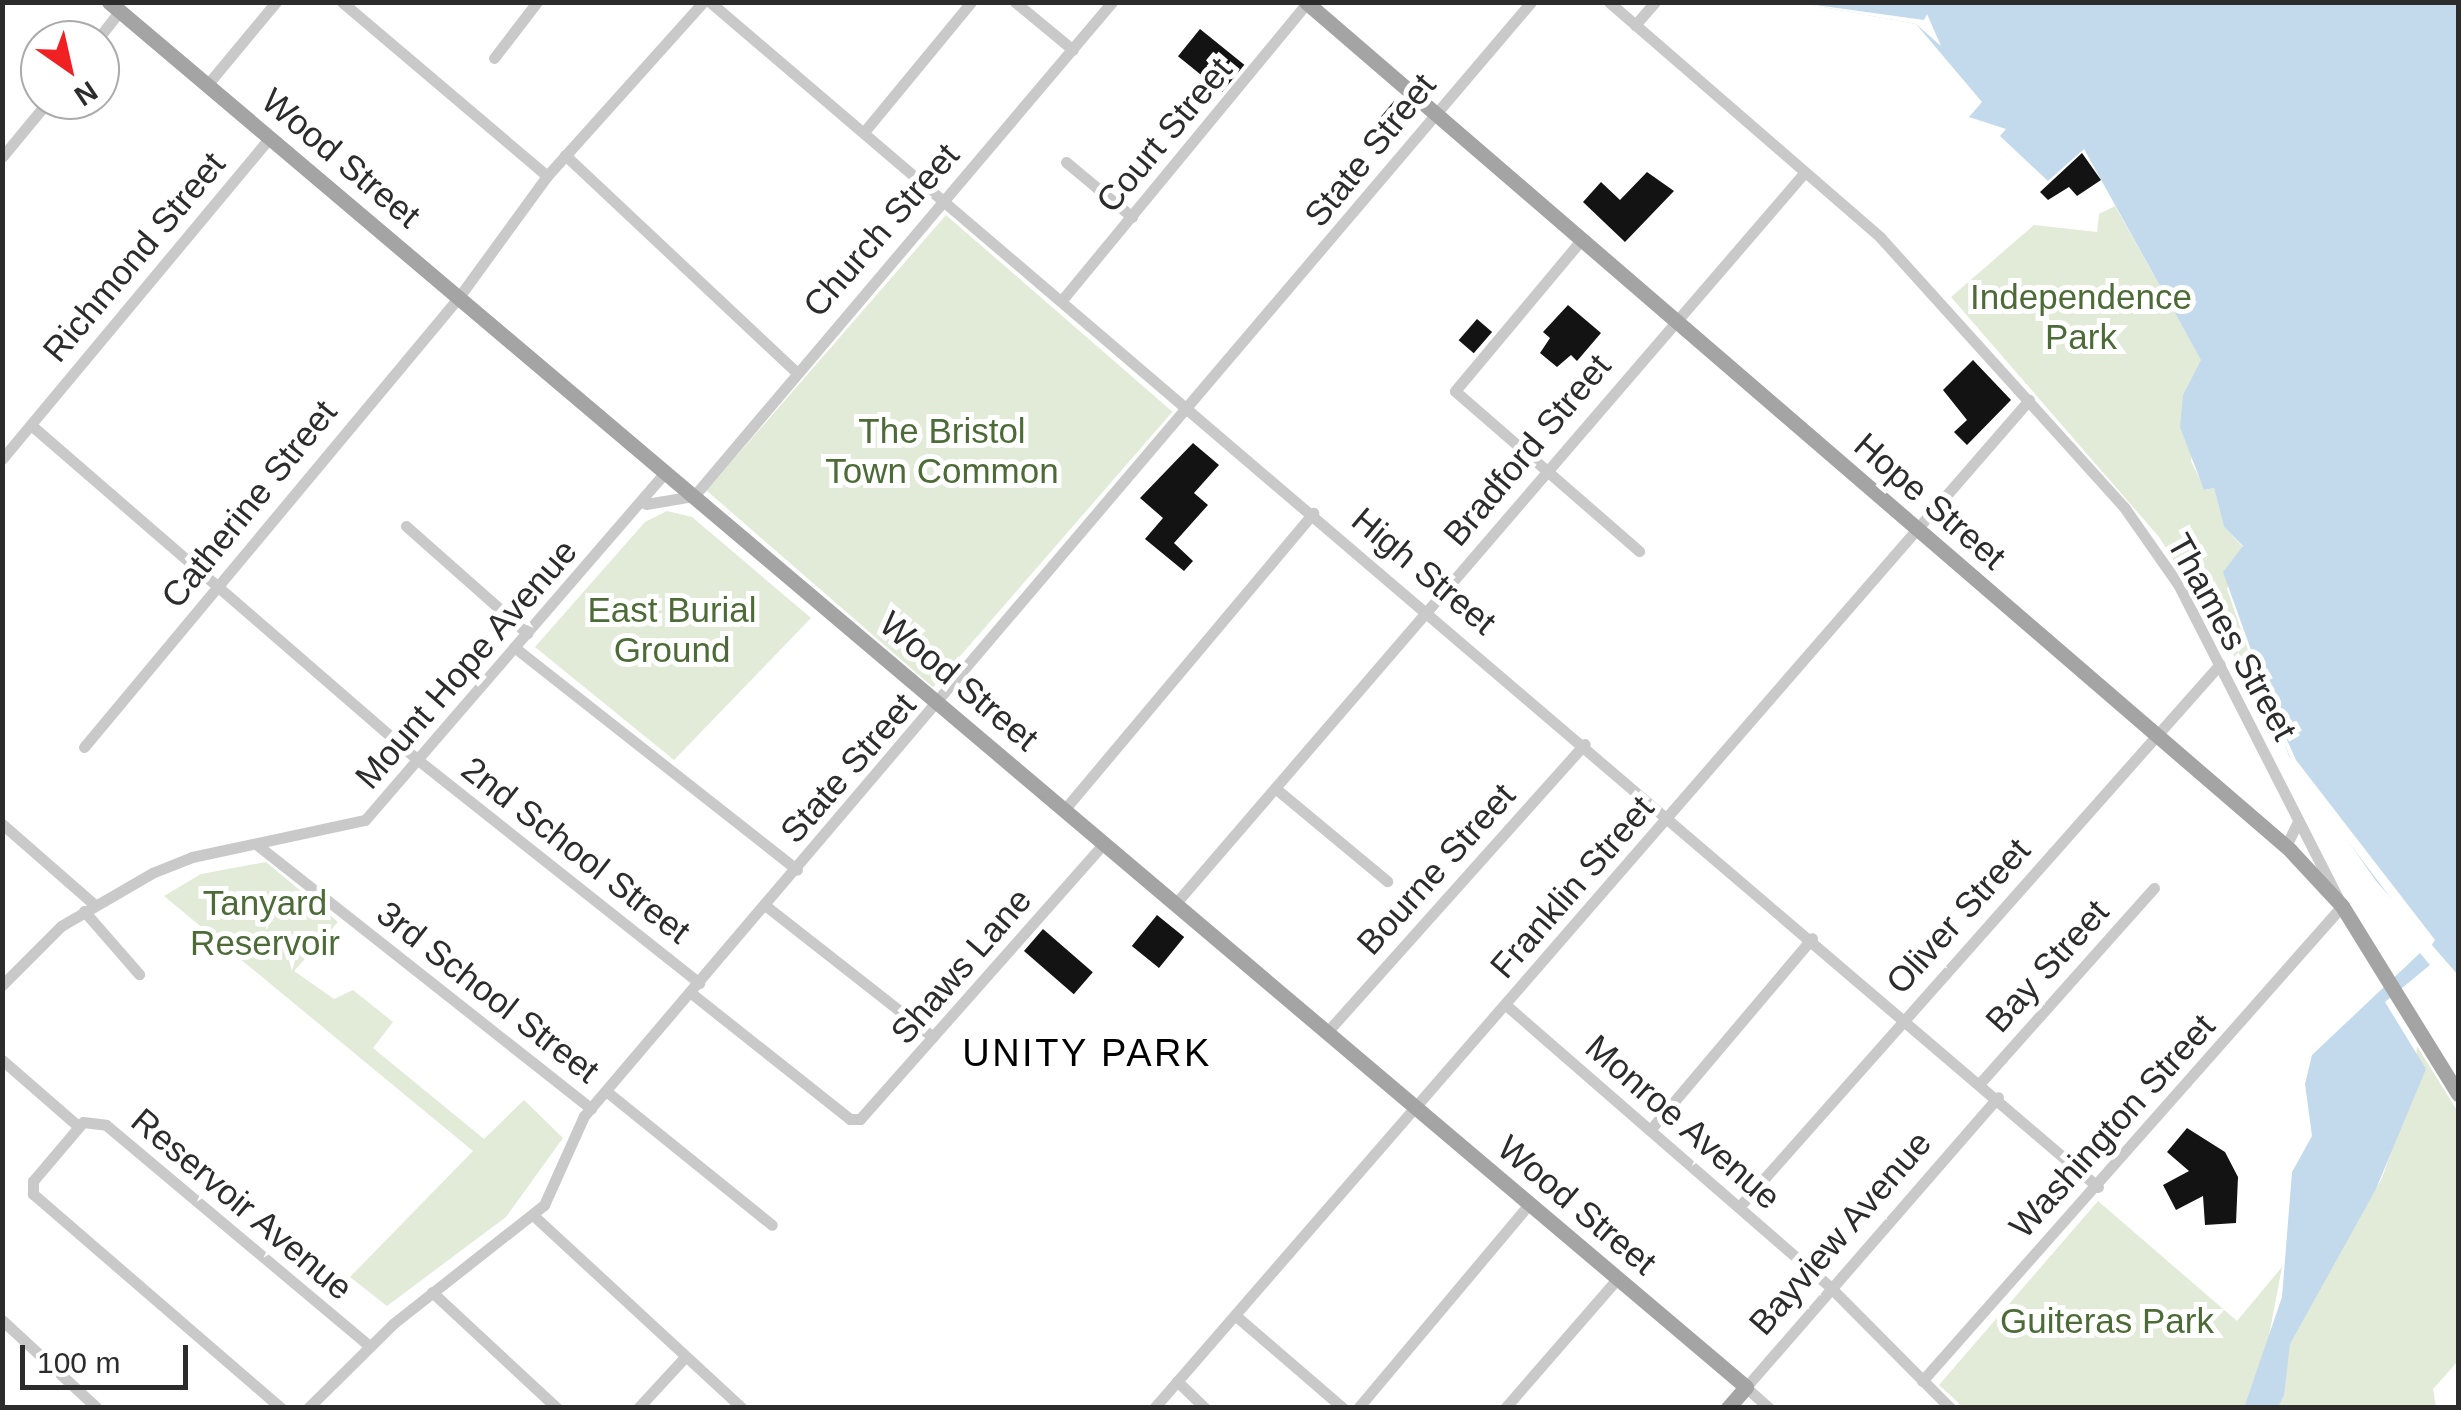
<!DOCTYPE html>
<style>
body{margin:0}
#map{position:relative;width:2461px;height:1410px;overflow:hidden;background:#fff;font-family:Arial,sans-serif}
div>[style]{position:absolute}
[style*='--x']{left:calc(var(--x)*1px);top:calc(var(--y)*1px);width:calc(var(--w)*1px);rotate:calc(var(--a)*1deg)}
.green>*{inset:0;background:#e1ebd8;transform-origin:0 0}
.water>*{inset:0;background:#c3daed}
.pier>*{inset:0;background:#fff}
.building>*{inset:0;background:#131313;transform-origin:0 0}
.minor>*{height:11px;margin:-5.5px;padding:0 5.5px;transform-origin:5.5px;border-radius:5.5px;background:#c9c9c9}
.major>*{height:15px;margin:-7.5px;padding:0 7.5px;transform-origin:7.5px;border-radius:7.5px;background:#a4a4a4}
span{translate:-50% -50%;white-space:nowrap;text-align:center;line-height:1.15;-webkit-text-stroke:10px #fff;paint-order:stroke}
.street-label{font-size:35px;color:#2c2c2c}
.park-label{font-size:35px;color:#4c6b37}
.neighbourhood-label{font-size:38px;color:#000;letter-spacing:2.5px}
.frame{position:absolute;inset:0;border:5px solid #2c2c2c;pointer-events:none}
.north{position:absolute;left:20px;top:20px;width:100px;height:100px;box-sizing:border-box;background:#fff;border:2px solid #ababab;border-radius:50%;rotate:146deg;font-size:28px;font-weight:700;line-height:40px;text-align:center;color:#2c2c2c}
.north::after{content:'';display:block;margin:auto;width:35px;height:45px;background:#f12023;clip-path:polygon(50% 0,100% 100%,50% 72%,0 100%)}
.scale{position:absolute;left:20px;top:1345px;width:168px;height:45px;box-sizing:border-box;border:5px solid #2c2c2c;border-top:0;padding-left:12px;font-size:30px;line-height:35px;white-space:nowrap;color:#2c2c2c;-webkit-text-stroke:8px #fff;paint-order:stroke}
</style>
<div id="map">
<div class="green">
<div style="clip-path:polygon(2115px 206px,2202px 361px,2191px 461px,2205px 490px,2214px 488px,2224px 527px,2243px 547px,2227px 589px,2250px 656px,2236px 659px,2159px 537px,1951px 297px,2034px 225px,2097px 232px,2099px 214px)"></div>
<div style="left:946px;top:215px;width:300px;height:365px;rotate:41deg"></div>
<div style="clip-path:polygon(667px 511px,692px 517px,811px 618px,674px 760px,535px 647px,645px 522px)"></div>
<div style="clip-path:polygon(266px 862px,338px 922px,294px 971px,334px 999px,353px 990px,393px 1022px,373px 1048px,484px 1139px,524px 1100px,563px 1138px,506px 1217px,387px 1306px,350px 1277px,473px 1151px,164px 896px,201px 874px)"></div>
<div style="clip-path:polygon(2417px 1046px,2458px 1112px,2458px 1361px,2433px 1389px,2436px 1407px,2274px 1408px,2279px 1358px,2382px 1178px,2414px 1087px)"></div>
<div style="clip-path:polygon(2098px 1201px,2237px 1321px,2282px 1267px,2260px 1383px,2245px 1408px,1963px 1407px,1939px 1385px)"></div>
</div>
<div class="water">
<div style="clip-path:polygon(1801px 3px,2458px 3px,2458px 975px,2376px 881px,2289px 756px,2223px 572px,2243px 546px,2224px 527px,2214px 488px,2204px 490px,2180px 427px,2183px 395px,2201px 360px,2084px 149px,2048px 181px,2000px 136px,2006px 129px,1969px 117px,1982px 102px,1916px 24px)"></div>
<div style="clip-path:polygon(2420px 953px,2430px 965px,2385px 1002px,2426px 1069px,2376px 1189px,2290px 1344px,2284px 1395px,2278px 1407px,2244px 1408px,2282px 1297px,2292px 1172px,2312px 1136px,2305px 1084px,2312px 1055px)"></div>
</div>
<div class="pier">
<div style="clip-path:polygon(1801px 3px,1924px 20px,1927px 14px,1941px 46px,1916px 24px)"></div>
<div style="clip-path:polygon(2250px 658px,2296px 760px,2435px 940px,2429px 949px,2296px 772px)"></div>
</div>
<div class="building">
<div style="left:1200px;top:29px;width:57px;height:35px;rotate:39deg"></div>
<div style="left:1394px;top:101px;width:23px;height:30px;rotate:40deg"></div>
<div style="clip-path:polygon(2082px 153px,2101px 180px,2077px 196px,2069px 187px,2048px 200px,2040px 192px)"></div>
<div style="clip-path:polygon(1647px 172px,1674px 191px,1625px 242px,1583px 202px,1601px 182px,1620px 200px)"></div>
<div style="clip-path:polygon(1568px 305px,1601px 333px,1577px 361px,1571px 355px,1557px 367px,1540px 353px,1550px 338px,1543px 332px)"></div>
<div style="left:1477px;top:319px;width:20px;height:28px;rotate:41deg"></div>
<div style="clip-path:polygon(1973px 360px,2011px 400px,1967px 445px,1954px 432px,1967px 420px,1943px 390px)"></div>
<div style="clip-path:polygon(1193px 443px,1219px 465px,1194px 493px,1208px 505px,1174px 543px,1193px 561px,1184px 571px,1145px 539px,1163px 518px,1140px 498px)"></div>
<div style="left:1157px;top:915px;width:35px;height:40px;rotate:39deg"></div>
<div style="left:1043px;top:929px;width:66px;height:29px;rotate:41deg"></div>
<div style="clip-path:polygon(2187px 1128px,2225px 1152px,2238px 1177px,2236px 1223px,2205px 1225px,2203px 1196px,2176px 1210px,2163px 1185px,2189px 1171px,2167px 1152px)"></div>
</div>
<div class="minor">
<div style="--x:342;--y:2;--w:269;--a:40.3"></div>
<div style="--x:710;--y:2;--w:1825;--a:40.49"></div>
<div style="--x:1015;--y:2;--w:75;--a:39.6"></div>
<div style="--x:1609;--y:2;--w:359;--a:40.9"></div>
<div style="--x:1880;--y:237;--w:364;--a:47.9"></div>
<div style="--x:2124;--y:507;--w:94;--a:55"></div>
<div style="--x:2178;--y:584;--w:361;--a:63"></div>
<div style="--x:2342;--y:906;--w:634;--a:131.48"></div>
<div style="--x:1635;--y:25;--w:30;--a:-49"></div>
<div style="--x:97;--y:40;--w:37;--a:-52"></div>
<div style="--x:494;--y:58;--w:71;--a:-52.5"></div>
<div style="--x:207;--y:85;--w:108;--a:-50.3"></div>
<div style="--x:864;--y:132;--w:168;--a:-50.5"></div>
<div style="--x:565;--y:155;--w:316;--a:43.2"></div>
<div style="--x:2;--y:157;--w:74;--a:-50.5"></div>
<div style="--x:1066;--y:162;--w:86;--a:39.8"></div>
<div style="--x:1582;--y:239;--w:198;--a:129.9"></div>
<div style="--x:1455;--y:391;--w:244;--a:41"></div>
<div style="--x:1062;--y:300;--w:386;--a:-50.5"></div>
<div style="--x:31;--y:425;--w:512;--a:40.88"></div>
<div style="--x:418;--y:760;--w:359;--a:38.4"></div>
<div style="--x:2;--y:459;--w:419;--a:-50.2"></div>
<div style="--x:646;--y:504;--w:49;--a:-9.5"></div>
<div style="--x:694;--y:496;--w:647;--a:-49.76"></div>
<div style="--x:406;--y:526;--w:162;--a:41.5"></div>
<div style="--x:514;--y:647;--w:360;--a:38.2"></div>
<div style="--x:84;--y:747;--w:586;--a:-50.19"></div>
<div style="--x:459;--y:297;--w:150;--a:-54"></div>
<div style="--x:547;--y:176;--w:234;--a:-48.1"></div>
<div style="--x:1275;--y:788;--w:146;--a:39.7"></div>
<div style="--x:1064;--y:810;--w:388;--a:-50"></div>
<div style="--x:2;--y:824;--w:123;--a:41.1"></div>
<div style="--x:256;--y:844;--w:427;--a:38.3"></div>
<div style="--x:2286;--y:846;--w:28;--a:-64"></div>
<div style="--x:1176;--y:903;--w:964;--a:-49.29"></div>
<div style="--x:766;--y:906;--w:212;--a:38.1"></div>
<div style="--x:84;--y:911;--w:84;--a:48.9"></div>
<div style="--x:2;--y:985;--w:83;--a:-45"></div>
<div style="--x:61;--y:926;--w:105;--a:-30.2"></div>
<div style="--x:152;--y:873;--w:43;--a:-21.8"></div>
<div style="--x:192;--y:857;--w:177;--a:-12.1"></div>
<div style="--x:365;--y:820;--w:459;--a:-49.2"></div>
<div style="--x:691;--y:993;--w:203;--a:38.4"></div>
<div style="--x:850;--y:1119;--w:10;--a:0"></div>
<div style="--x:860;--y:1119;--w:368;--a:-48.5"></div>
<div style="--x:1507;--y:1006;--w:430;--a:41"></div>
<div style="--x:1831;--y:1288;--w:169;--a:45.2"></div>
<div style="--x:1328;--y:1031;--w:385;--a:-48.2"></div>
<div style="--x:2;--y:1060;--w:101;--a:41"></div>
<div style="--x:1981;--y:1082;--w:260;--a:-48.3"></div>
<div style="--x:606;--y:1091;--w:213;--a:38.9"></div>
<div style="--x:1650;--y:1130;--w:251;--a:-49.8"></div>
<div style="--x:1739;--y:1207;--w:725;--a:-48.46"></div>
<div style="--x:534;--y:1216;--w:283;--a:42.7"></div>
<div style="--x:432;--y:1292;--w:171;--a:42.9"></div>
<div style="--x:1236;--y:1316;--w:141;--a:40.7"></div>
<div style="--x:2;--y:1320;--w:129;--a:42.8"></div>
<div style="--x:1177;--y:1381;--w:39;--a:44"></div>
<div style="--x:281;--y:1408;--w:328;--a:-139.2"></div>
<div style="--x:33;--y:1194;--w:13;--a:-90"></div>
<div style="--x:33;--y:1181;--w:77;--a:-49.7"></div>
<div style="--x:83;--y:1122;--w:23;--a:7"></div>
<div style="--x:106;--y:1125;--w:342;--a:40"></div>
<div style="--x:308;--y:1408;--w:121;--a:-44.7"></div>
<div style="--x:394;--y:1323;--w:191;--a:-38.2"></div>
<div style="--x:544;--y:1205;--w:98;--a:-65.8"></div>
<div style="--x:584;--y:1116;--w:1462;--a:-49.63"></div>
<div style="--x:638;--y:1408;--w:69;--a:-47.3"></div>
<div style="--x:1154;--y:1408;--w:1335;--a:-49.04"></div>
<div style="--x:1358;--y:1408;--w:266;--a:-50"></div>
<div style="--x:1505;--y:1408;--w:172;--a:-49"></div>
<div style="--x:1769;--y:1408;--w:31;--a:-138"></div>
<div style="--x:1746;--y:1387;--w:384;--a:-49"></div>
</div>
<div class="major">
<div style="--x:109;--y:2;--w:2144;--a:40.23"></div>
<div style="--x:1746;--y:1387;--w:28;--a:131"></div>
<div style="--x:1306;--y:2;--w:1299;--a:40.75"></div>
<div style="--x:2290;--y:850;--w:76;--a:47.1"></div>
<div style="--x:2342;--y:906;--w:221;--a:58.3"></div>
</div>
<div class="street-label">
<span style="left:1164px;top:135px;rotate:-50deg">Court Street</span>
<span style="left:1370px;top:150px;rotate:-51deg">State Street</span>
<span style="left:341px;top:158px;rotate:40deg">Wood Street</span>
<span style="left:881px;top:230px;rotate:-49deg">Church Street</span>
<span style="left:134px;top:257px;rotate:-50deg">Richmond Street</span>
<span style="left:1527px;top:450px;rotate:-50deg">Bradford Street</span>
<span style="left:1930px;top:501px;rotate:41deg">Hope Street</span>
<span style="left:249px;top:504px;rotate:-51deg">Catherine Street</span>
<span style="left:1424px;top:571px;rotate:40deg">High Street</span>
<span style="left:2232px;top:637px;rotate:61deg">Thames Street</span>
<span style="left:466px;top:664px;rotate:-49deg">Mount Hope Avenue</span>
<span style="left:959px;top:681px;rotate:40deg">Wood Street</span>
<span style="left:848px;top:768px;rotate:-49deg">State Street</span>
<span style="left:576px;top:850px;rotate:38deg">2nd School Street</span>
<span style="left:1436px;top:869px;rotate:-48deg">Bourne Street</span>
<span style="left:1572px;top:887px;rotate:-49deg">Franklin Street</span>
<span style="left:1958px;top:916px;rotate:-48deg">Oliver Street</span>
<span style="left:961px;top:966px;rotate:-49deg">Shaws Lane</span>
<span style="left:2047px;top:966px;rotate:-48deg">Bay Street</span>
<span style="left:488px;top:992px;rotate:38deg">3rd School Street</span>
<span style="left:1683px;top:1122px;rotate:41deg">Monroe Avenue</span>
<span style="left:2112px;top:1126px;rotate:-48deg">Washington Street</span>
<span style="left:242px;top:1204px;rotate:40deg">Reservoir Avenue</span>
<span style="left:1577px;top:1205px;rotate:40deg">Wood Street</span>
<span style="left:1840px;top:1233px;rotate:-49deg">Bayview Avenue</span>
</div>
<div class="park-label">
<span style="left:2081px;top:317px">Independence<br>Park</span>
<span style="left:942px;top:451px">The Bristol<br>Town Common</span>
<span style="left:672px;top:630px">East Burial<br>Ground</span>
<span style="left:265px;top:923px">Tanyard<br>Reservoir</span>
<span style="left:2107px;top:1321px">Guiteras Park</span>
</div>
<div class="neighbourhood-label">
<span style="left:1087px;top:1054px">UNITY PARK</span>
</div>
<div class="frame"></div>
<div class="north">N</div>
<div class="scale">100 m</div>
</div>
